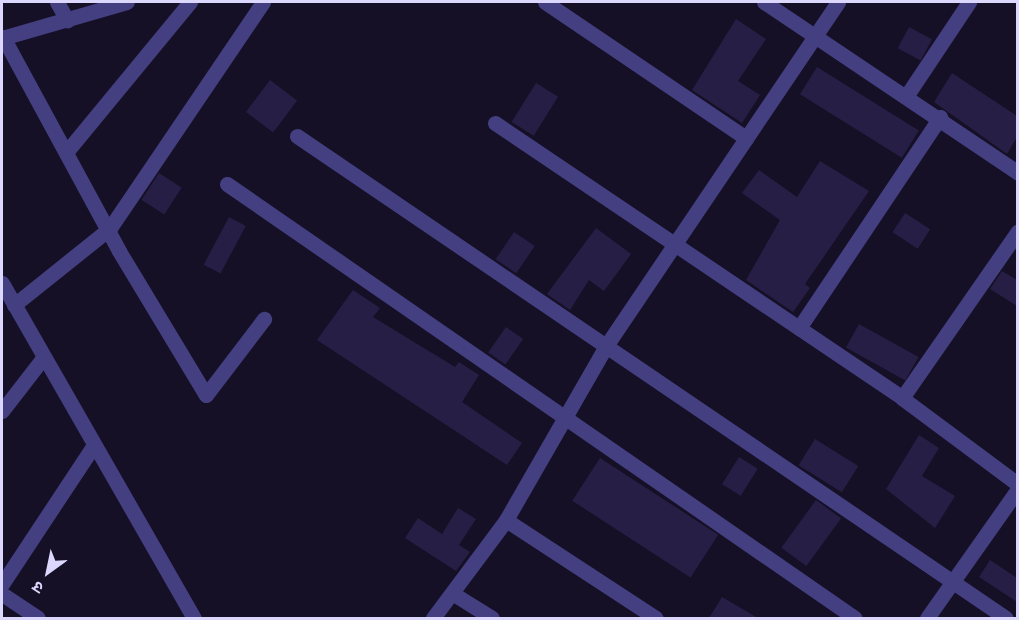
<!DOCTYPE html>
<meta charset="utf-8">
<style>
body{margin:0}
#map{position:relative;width:1019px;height:620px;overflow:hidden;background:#151025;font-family:Rubik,"Noto Sans Devanagari",sans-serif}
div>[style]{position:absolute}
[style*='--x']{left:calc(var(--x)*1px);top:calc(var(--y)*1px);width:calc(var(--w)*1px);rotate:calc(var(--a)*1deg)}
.building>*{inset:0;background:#271e45;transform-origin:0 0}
.minor>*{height:15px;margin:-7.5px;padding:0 7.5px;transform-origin:7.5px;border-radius:7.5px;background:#433f81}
span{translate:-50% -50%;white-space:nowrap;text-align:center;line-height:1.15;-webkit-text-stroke:6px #151025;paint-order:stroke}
.frame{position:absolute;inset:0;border:3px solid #dcd7fc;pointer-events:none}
.north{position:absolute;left:18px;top:542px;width:60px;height:60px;-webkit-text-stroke:4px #151025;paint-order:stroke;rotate:213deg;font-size:16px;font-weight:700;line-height:24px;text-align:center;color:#dcd7fc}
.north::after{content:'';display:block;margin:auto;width:21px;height:27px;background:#dcd7fc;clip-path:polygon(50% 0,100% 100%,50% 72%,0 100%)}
</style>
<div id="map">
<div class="building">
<div style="clip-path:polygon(736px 19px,766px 39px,738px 81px,760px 95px,742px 123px,692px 90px)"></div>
<div style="left:909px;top:27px;width:26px;height:24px;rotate:28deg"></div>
<div style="left:817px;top:67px;width:120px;height:32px;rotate:32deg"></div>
<div style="clip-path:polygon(952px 73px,1017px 116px,1017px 137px,1007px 154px,934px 102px)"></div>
<div style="left:270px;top:80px;width:34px;height:40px;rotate:37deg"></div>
<div style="left:536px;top:83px;width:26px;height:46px;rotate:32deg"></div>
<div style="clip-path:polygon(820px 161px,869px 191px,805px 284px,810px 288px,793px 312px,746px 280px,780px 220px,742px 193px,759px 170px,797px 197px)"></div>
<div style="left:159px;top:173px;width:27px;height:32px;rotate:33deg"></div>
<div style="left:905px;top:213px;width:30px;height:23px;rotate:33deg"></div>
<div style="left:229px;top:217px;width:19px;height:54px;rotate:28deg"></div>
<div style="clip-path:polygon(596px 228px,631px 254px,604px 291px,589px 280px,570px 310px,547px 294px)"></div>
<div style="left:514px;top:232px;width:25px;height:33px;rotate:34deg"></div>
<div style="clip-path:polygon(1002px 271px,1017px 280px,1017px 306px,990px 289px)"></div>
<div style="clip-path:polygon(353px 290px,380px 308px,373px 317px,455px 367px,459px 362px,479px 375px,462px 402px,522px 443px,507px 465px,317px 340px)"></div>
<div style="left:859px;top:324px;width:68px;height:27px;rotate:29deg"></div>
<div style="left:506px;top:327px;width:21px;height:31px;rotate:35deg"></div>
<div style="clip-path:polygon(919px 435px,939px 448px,922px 476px,955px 496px,935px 528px,886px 489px)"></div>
<div style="left:815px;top:439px;width:51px;height:31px;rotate:32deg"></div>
<div style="left:739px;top:457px;width:22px;height:32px;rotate:32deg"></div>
<div style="left:600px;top:458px;width:141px;height:51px;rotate:33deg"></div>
<div style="left:816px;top:500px;width:31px;height:59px;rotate:36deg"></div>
<div style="clip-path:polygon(458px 508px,476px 519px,459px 545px,470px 552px,456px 571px,405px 538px,418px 518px,442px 534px)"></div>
<div style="clip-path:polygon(990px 560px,1017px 578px,1017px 602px,979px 577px)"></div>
<div style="clip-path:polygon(722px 597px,758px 618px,709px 618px)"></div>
</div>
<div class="minor">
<div style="--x:57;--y:2;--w:21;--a:61"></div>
<div style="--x:545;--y:2;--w:243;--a:34.1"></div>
<div style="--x:764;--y:2;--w:306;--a:33.9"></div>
<div style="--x:3;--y:37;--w:243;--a:61.5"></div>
<div style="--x:119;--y:251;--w:168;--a:58.9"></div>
<div style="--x:206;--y:395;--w:96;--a:-52.7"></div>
<div style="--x:2;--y:38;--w:130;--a:-16.1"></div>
<div style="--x:907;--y:95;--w:112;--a:-56.3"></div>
<div style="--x:495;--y:123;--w:491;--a:34"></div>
<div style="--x:902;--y:398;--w:144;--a:36.6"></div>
<div style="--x:297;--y:136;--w:857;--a:34.21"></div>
<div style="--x:68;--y:150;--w:192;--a:-50.5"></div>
<div style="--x:227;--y:184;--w:763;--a:34.65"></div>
<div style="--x:2;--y:283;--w:386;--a:60.2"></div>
<div style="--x:14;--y:305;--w:123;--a:-38.7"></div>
<div style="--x:110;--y:228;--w:273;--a:-55.9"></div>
<div style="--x:799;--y:328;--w:254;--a:-56.2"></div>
<div style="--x:902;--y:398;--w:203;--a:-55.2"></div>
<div style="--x:2;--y:411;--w:67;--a:-52.3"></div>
<div style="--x:506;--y:520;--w:179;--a:33.2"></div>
<div style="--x:2;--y:584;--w:167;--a:-56.5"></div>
<div style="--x:452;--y:593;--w:47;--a:32"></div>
<div style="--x:2;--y:594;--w:43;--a:33.7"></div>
<div style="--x:433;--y:618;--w:122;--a:-53.3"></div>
<div style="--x:506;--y:520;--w:201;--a:-60.1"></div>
<div style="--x:606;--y:346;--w:415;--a:-56"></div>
<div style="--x:927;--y:618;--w:158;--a:-54.8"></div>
</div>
<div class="frame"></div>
<div class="north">उ</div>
</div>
